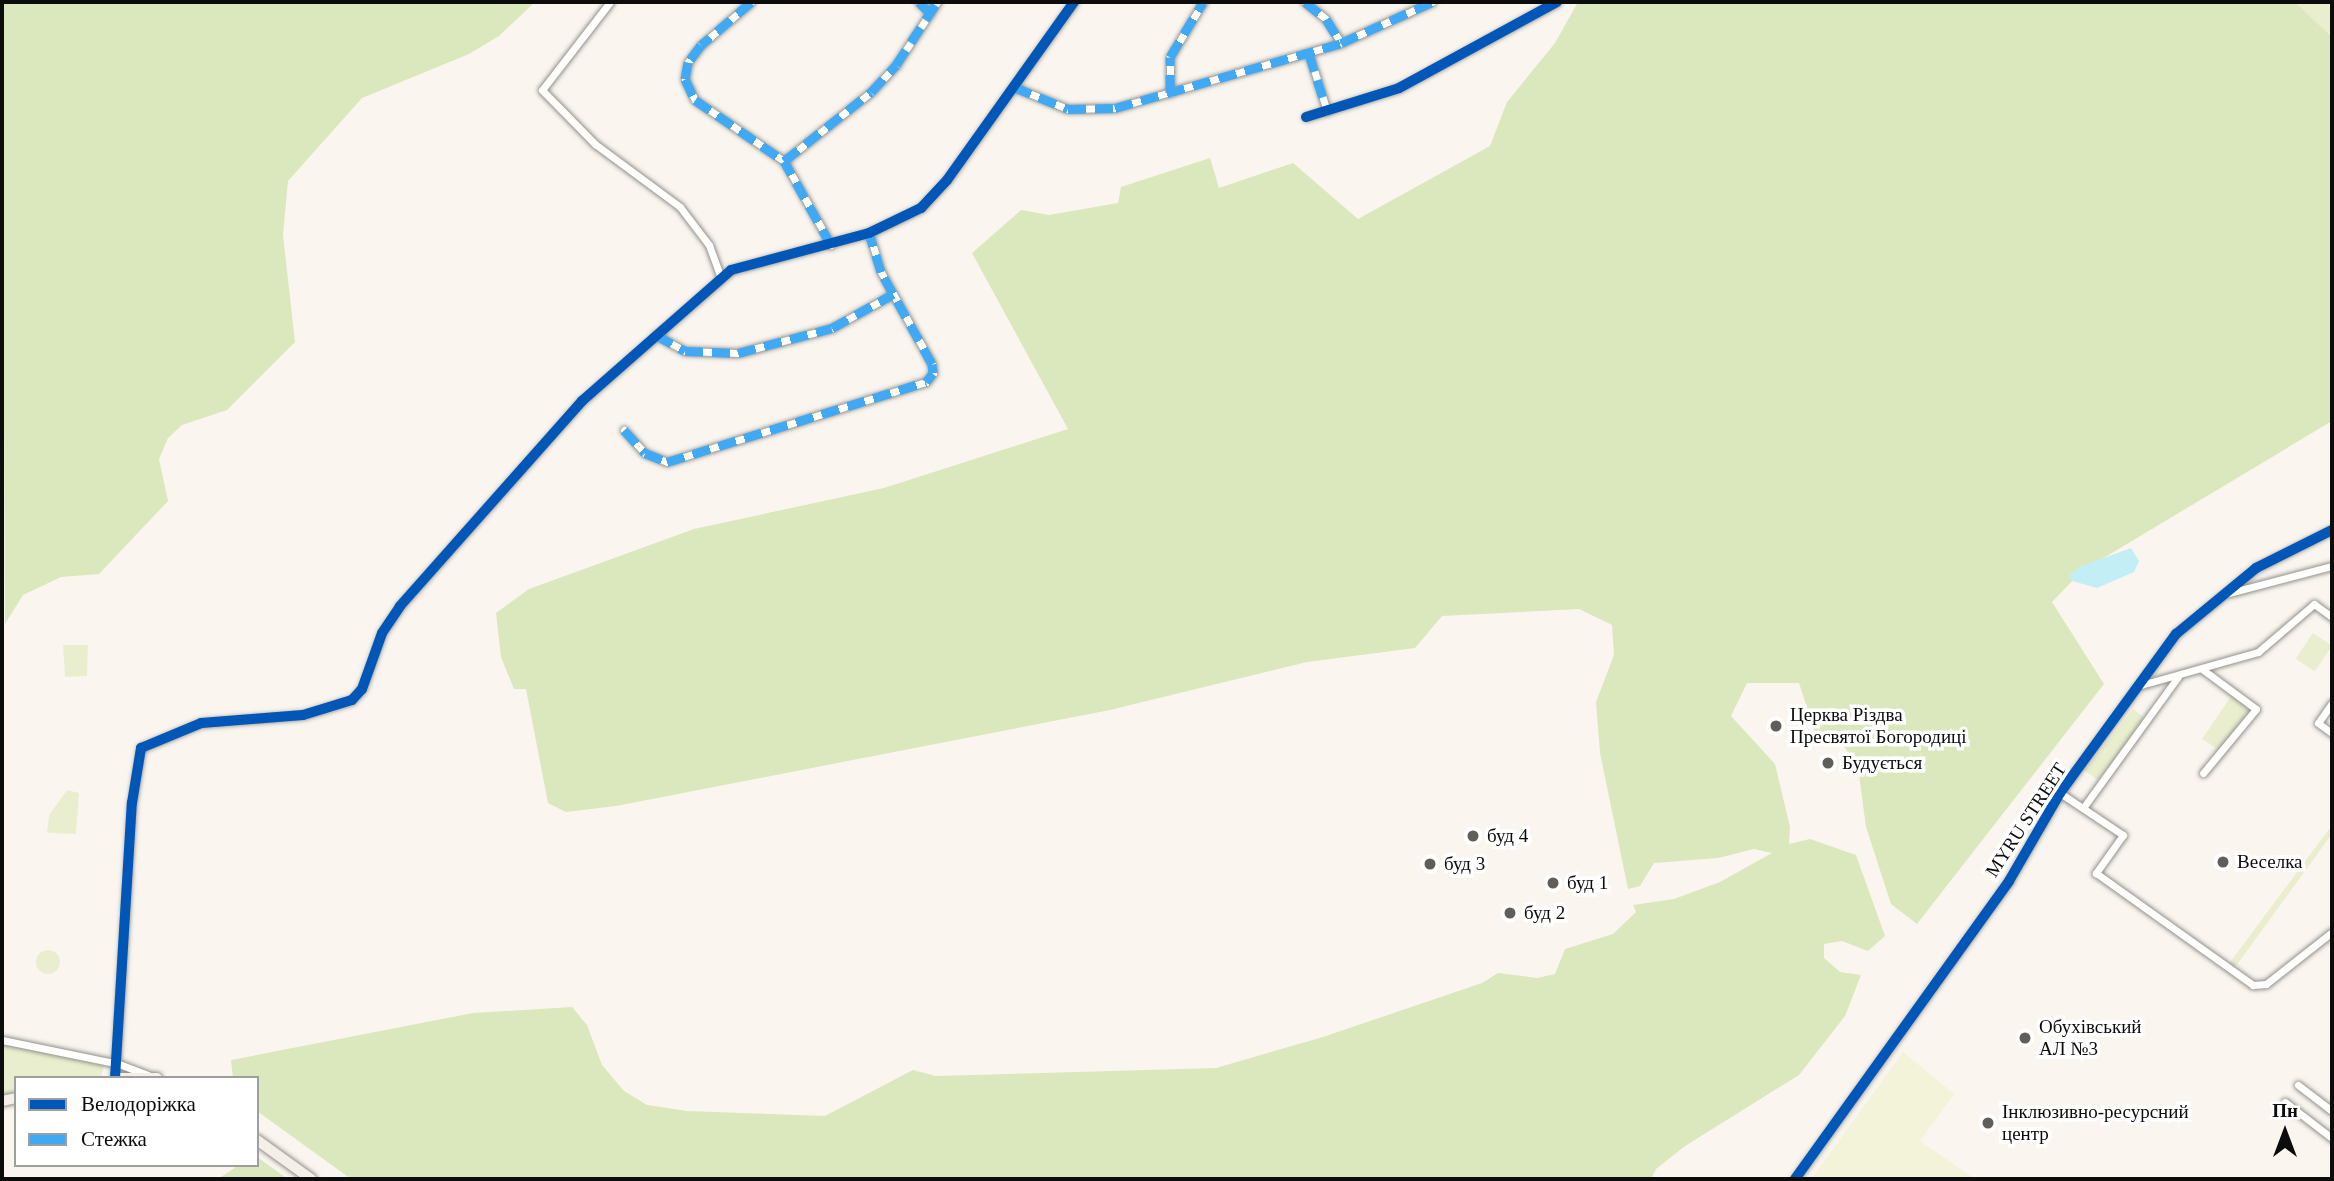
<!DOCTYPE html>
<meta charset="utf-8">
<style>
body{margin:0}
#map{position:relative;width:2334px;height:1181px;overflow:hidden;background:#faf6ef;font-family:"Times New Roman",serif}
div>[style]{position:absolute}
[style*='--x']{left:calc(var(--x)*1px);top:calc(var(--y)*1px);width:calc(var(--w)*1px);rotate:calc(var(--a)*1deg)}
.green>*{inset:0;background:#e9efce;transform-origin:0 0}
.round{border-radius:50%}
.forest>*{inset:0;background:#dbe7bc}
.pitch>*{inset:0;background:#f2f3d8}
.water>*{inset:0;background:#c4eef5}
.roads{filter:drop-shadow(0 0 2px #93918e) drop-shadow(0 0 2px #93918e)}
.minor>*{height:7px;margin:-3.5px;padding:0 3.5px;transform-origin:3.5px;border-radius:3.5px;background:#fefefd}
.secondary>*{height:10px;margin:-5px;padding:0 5px;transform-origin:5px;border-radius:5px;background:#f4f0e8}
.quiet>*{height:9px;margin-top:-4.5px;transform-origin:0;background:repeating-linear-gradient(90deg,#3fa9f5 0 18px,transparent 0 27px)}
.cycleway>*{height:10px;margin:-5px;padding:0 5px;transform-origin:5px;border-radius:5px;background:#0057b8}
.dots>*{width:19px;height:19px;translate:-50% -50%;box-sizing:border-box;border:4px solid #fff;border-radius:50%}
span{translate:-50% -50%;white-space:nowrap;text-align:center;line-height:1.15;-webkit-text-stroke:7px #fff;paint-order:stroke}
.poi-label{font-size:19px;color:#0c0c0c}
.left{translate:0 -50%;text-align:left}
.street-label{font-size:19px;color:#0c0c0c}
.frame{position:absolute;inset:0;border:4px solid #0c0c0c;pointer-events:none}
.legend{position:absolute;left:14px;top:1076px;width:245px;height:91px;box-sizing:border-box;background:#fff;border:2px solid #9e9e9e;margin:0;padding:9px 12px;list-style:none;font-size:21px;color:#0c0c0c}
.legend li{display:flex;align-items:center;gap:14px;height:35px}
.legend b{width:35px;border:2px solid #9e9e9e}
.north{position:absolute;left:2250px;top:1097px;width:70px;height:70px;-webkit-text-stroke:5px #fff;paint-order:stroke;rotate:0deg;font-size:19px;font-weight:700;line-height:28px;text-align:center;color:#0c0c0c}
.north::after{content:'';display:block;margin:auto;width:24px;height:32px;background:#0c0c0c;clip-path:polygon(50% 0,100% 100%,50% 72%,0 100%)}
</style>
<div id="map">
<div class="green">
<div style="clip-path:polygon(2295px 2px,2332px 2px,2332px 37px)"></div>
<div style="left:2313px;top:633px;width:23px;height:31px;rotate:34deg"></div>
<div style="clip-path:polygon(63px 645px,88px 645px,87px 676px,65px 677px)"></div>
<div style="clip-path:polygon(2234px 692px,2256px 709px,2222px 752px,2202px 739px)"></div>
<div style="left:2133px;top:709px;width:16px;height:78px;rotate:38deg"></div>
<div style="clip-path:polygon(67px 790px,79px 793px,76px 834px,47px 833px,49px 815px)"></div>
<div style="clip-path:polygon(2332px 825px,2332px 834px,2233px 970px,2228px 965px)"></div>
<div class="round" style="left:36px;top:950px;width:24px;height:24px"></div>
<div style="clip-path:polygon(2px 1040px,105px 1061px,101px 1078px,16px 1078px,16px 1098px,2px 1101px)"></div>
</div>
<div class="forest">
<div style="clip-path:polygon(2px 2px,535px 2px,499px 36px,469px 54px,362px 98px,288px 181px,283px 235px,295px 342px,227px 410px,182px 425px,168px 438px,159px 459px,168px 501px,99px 574px,61px 577px,23px 595px,5px 624px)"></div>
<div style="clip-path:polygon(1578px 2px,2295px 2px,2332px 37px,2332px 421px,2082px 571px,2052px 602px,2104px 684px,1917px 924px,1891px 904px,1866px 827px,1858px 767px,1839px 739px,1815px 732px,1799px 683px,1747px 683px,1731px 716px,1775px 764px,1790px 827px,1789px 844px,1810px 839px,1856px 855px,1885px 936px,1868px 951px,1842px 941px,1824px 944px,1824px 958px,1840px 972px,1861px 975px,1845px 1016px,1799px 1075px,1685px 1146px,1656px 1169px,1651px 1179px,351px 1179px,257px 1111px,257px 1078px,233px 1078px,231px 1060px,473px 1013px,572px 1007px,587px 1025px,602px 1065px,624px 1091px,647px 1105px,687px 1111px,825px 1116px,913px 1070px,936px 1076px,1216px 1068px,1323px 1037px,1482px 983px,1498px 973px,1537px 978px,1555px 974px,1565px 949px,1613px 934px,1636px 912px,1633px 905px,1674px 899px,1720px 882px,1772px 853px,1754px 849px,1718px 858px,1654px 863px,1640px 886px,1628px 889px,1600px 753px,1596px 702px,1614px 655px,1612px 625px,1579px 609px,1442px 616px,1415px 648px,1307px 662px,1110px 710px,616px 806px,566px 812px,548px 803px,526px 689px,514px 689px,501px 657px,496px 613px,529px 589px,694px 529px,884px 488px,1068px 429px,972px 253px,1021px 210px,1049px 215px,1118px 203px,1121px 187px,1210px 158px,1219px 188px,1293px 163px,1358px 219px,1490px 146px,1507px 102px,1555px 43px)"></div>
<div style="clip-path:polygon(257px 1157px,288px 1179px,218px 1179px,239px 1165px,257px 1165px)"></div>
</div>
<div class="pitch">
<div style="clip-path:polygon(1903px 1052px,1954px 1094px,1920px 1141px,1975px 1179px,1811px 1179px)"></div>
</div>
<div class="water">
<div style="clip-path:polygon(2131px 548px,2139px 561px,2134px 572px,2097px 588px,2072px 581px,2069px 575px,2079px 567px)"></div>
</div>
<div class="roads">
<div class="minor">
<div style="--x:610;--y:2;--w:111;--a:127.7"></div>
<div style="--x:542;--y:90;--w:76;--a:45.5"></div>
<div style="--x:595;--y:144;--w:106;--a:36.5"></div>
<div style="--x:680;--y:207;--w:48;--a:52.7"></div>
<div style="--x:709;--y:245;--w:33;--a:70"></div>
<div style="--x:751;--y:2;--w:66;--a:139.3"></div>
<div style="--x:701;--y:45;--w:21;--a:127"></div>
<div style="--x:688;--y:62;--w:17;--a:100"></div>
<div style="--x:685;--y:79;--w:23;--a:65"></div>
<div style="--x:695;--y:100;--w:108;--a:34.4"></div>
<div style="--x:919;--y:2;--w:16;--a:45"></div>
<div style="--x:1305;--y:2;--w:27;--a:39"></div>
<div style="--x:1326;--y:19;--w:28;--a:58"></div>
<div style="--x:1309;--y:54;--w:60;--a:72.5"></div>
<div style="--x:1014;--y:87;--w:58;--a:22.2"></div>
<div style="--x:1068;--y:109;--w:47;--a:-1.2"></div>
<div style="--x:1115;--y:108;--w:235;--a:-16"></div>
<div style="--x:1341;--y:43;--w:100;--a:-24.3"></div>
<div style="--x:1170;--y:93;--w:36;--a:-90"></div>
<div style="--x:1170;--y:57;--w:64;--a:-59"></div>
<div style="--x:1306;--y:117;--w:97;--a:-17.3"></div>
<div style="--x:1399;--y:88;--w:180;--a:-28.6"></div>
<div style="--x:831;--y:245;--w:96;--a:-119.2"></div>
<div style="--x:784;--y:161;--w:111;--a:-38.4"></div>
<div style="--x:871;--y:92;--w:37;--a:-47"></div>
<div style="--x:896;--y:65;--w:75;--a:-56.9"></div>
<div style="--x:656;--y:335;--w:33;--a:29"></div>
<div style="--x:685;--y:351;--w:53;--a:2.2"></div>
<div style="--x:738;--y:353;--w:97;--a:-14.9"></div>
<div style="--x:832;--y:328;--w:70;--a:-29.1"></div>
<div style="--x:624;--y:430;--w:31;--a:48"></div>
<div style="--x:645;--y:453;--w:24;--a:22"></div>
<div style="--x:667;--y:462;--w:271;--a:-17.2"></div>
<div style="--x:926;--y:382;--w:11;--a:-52"></div>
<div style="--x:933;--y:373;--w:9;--a:-96"></div>
<div style="--x:932;--y:364;--w:105;--a:-119"></div>
<div style="--x:881;--y:272;--w:41;--a:-107.1"></div>
<div style="--x:2229;--y:593;--w:106;--a:-14.7"></div>
<div style="--x:2202;--y:669;--w:67;--a:36.5"></div>
<div style="--x:2256;--y:709;--w:83;--a:129.6"></div>
<div style="--x:2141;--y:685;--w:122;--a:-15.8"></div>
<div style="--x:2258;--y:652;--w:74;--a:-40.6"></div>
<div style="--x:2314;--y:604;--w:22;--a:36"></div>
<div style="--x:2332;--y:703;--w:24;--a:125"></div>
<div style="--x:2318;--y:723;--w:17;--a:36"></div>
<div style="--x:2060;--y:793;--w:76;--a:33.7"></div>
<div style="--x:2123;--y:835;--w:47;--a:125.4"></div>
<div style="--x:2096;--y:873;--w:193;--a:35.5"></div>
<div style="--x:2253;--y:985;--w:13;--a:-4"></div>
<div style="--x:2266;--y:984;--w:84;--a:-38.2"></div>
<div style="--x:2083;--y:808;--w:162;--a:-54.1"></div>
<div style="--x:2;--y:1040;--w:119;--a:11.6"></div>
<div style="--x:119;--y:1064;--w:31;--a:21"></div>
<div style="--x:115;--y:1078;--w:276;--a:-86.5"></div>
<div style="--x:132;--y:803;--w:56;--a:-80.7"></div>
<div style="--x:141;--y:748;--w:65;--a:-22.6"></div>
<div style="--x:201;--y:723;--w:102;--a:-4.5"></div>
<div style="--x:303;--y:715;--w:51;--a:-17"></div>
<div style="--x:352;--y:700;--w:15;--a:-48"></div>
<div style="--x:362;--y:689;--w:59;--a:-70.3"></div>
<div style="--x:382;--y:633;--w:32;--a:-56"></div>
<div style="--x:400;--y:606;--w:274;--a:-48.4"></div>
<div style="--x:582;--y:401;--w:198;--a:-41.3"></div>
<div style="--x:731;--y:270;--w:143;--a:-15"></div>
<div style="--x:869;--y:233;--w:58;--a:-25.7"></div>
<div style="--x:921;--y:208;--w:38;--a:-47"></div>
<div style="--x:947;--y:180;--w:219;--a:-54.5"></div>
<div style="--x:2298;--y:1085;--w:43;--a:37.4"></div>
<div style="--x:2285;--y:1102;--w:59;--a:37.5"></div>
<div style="--x:1795;--y:1179;--w:367;--a:-54.3"></div>
<div style="--x:2009;--y:881;--w:102;--a:-59.9"></div>
<div style="--x:2060;--y:793;--w:197;--a:-53.9"></div>
<div style="--x:2176;--y:634;--w:104;--a:-39.5"></div>
<div style="--x:2256;--y:568;--w:85;--a:-26.6"></div>
</div>
<div class="secondary">
<div style="--x:118;--y:1078;--w:39;--a:0"></div>
<div style="--x:2;--y:1101;--w:14;--a:-12"></div>
<div style="--x:257;--y:1140;--w:67;--a:35.8"></div>
</div>
</div>
<div class="quiet">
<div style="--x:751;--y:2;--w:66;--a:139.3"></div>
<div style="--x:701;--y:45;--w:21;--a:127"></div>
<div style="--x:688;--y:62;--w:17;--a:100"></div>
<div style="--x:685;--y:79;--w:23;--a:65"></div>
<div style="--x:695;--y:100;--w:108;--a:34.4"></div>
<div style="--x:919;--y:2;--w:16;--a:45"></div>
<div style="--x:1305;--y:2;--w:27;--a:39"></div>
<div style="--x:1326;--y:19;--w:28;--a:58"></div>
<div style="--x:1309;--y:54;--w:60;--a:72.5"></div>
<div style="--x:1014;--y:87;--w:58;--a:22.2"></div>
<div style="--x:1068;--y:109;--w:47;--a:-1.2"></div>
<div style="--x:1115;--y:108;--w:235;--a:-16"></div>
<div style="--x:1341;--y:43;--w:100;--a:-24.3"></div>
<div style="--x:1170;--y:93;--w:36;--a:-90"></div>
<div style="--x:1170;--y:57;--w:64;--a:-59"></div>
<div style="--x:831;--y:245;--w:96;--a:-119.2"></div>
<div style="--x:784;--y:161;--w:111;--a:-38.4"></div>
<div style="--x:871;--y:92;--w:37;--a:-47"></div>
<div style="--x:896;--y:65;--w:75;--a:-56.9"></div>
<div style="--x:656;--y:335;--w:33;--a:29"></div>
<div style="--x:685;--y:351;--w:53;--a:2.2"></div>
<div style="--x:738;--y:353;--w:97;--a:-14.9"></div>
<div style="--x:832;--y:328;--w:70;--a:-29.1"></div>
<div style="--x:624;--y:430;--w:31;--a:48"></div>
<div style="--x:645;--y:453;--w:24;--a:22"></div>
<div style="--x:667;--y:462;--w:271;--a:-17.2"></div>
<div style="--x:926;--y:382;--w:11;--a:-52"></div>
<div style="--x:933;--y:373;--w:9;--a:-96"></div>
<div style="--x:932;--y:364;--w:105;--a:-119"></div>
<div style="--x:881;--y:272;--w:41;--a:-107.1"></div>
</div>
<div class="cycleway">
<div style="--x:1306;--y:117;--w:97;--a:-17.3"></div>
<div style="--x:1399;--y:88;--w:180;--a:-28.6"></div>
<div style="--x:115;--y:1078;--w:276;--a:-86.5"></div>
<div style="--x:132;--y:803;--w:56;--a:-80.7"></div>
<div style="--x:141;--y:748;--w:65;--a:-22.6"></div>
<div style="--x:201;--y:723;--w:102;--a:-4.5"></div>
<div style="--x:303;--y:715;--w:51;--a:-17"></div>
<div style="--x:352;--y:700;--w:15;--a:-48"></div>
<div style="--x:362;--y:689;--w:59;--a:-70.3"></div>
<div style="--x:382;--y:633;--w:32;--a:-56"></div>
<div style="--x:400;--y:606;--w:274;--a:-48.4"></div>
<div style="--x:582;--y:401;--w:198;--a:-41.3"></div>
<div style="--x:731;--y:270;--w:143;--a:-15"></div>
<div style="--x:869;--y:233;--w:58;--a:-25.7"></div>
<div style="--x:921;--y:208;--w:38;--a:-47"></div>
<div style="--x:947;--y:180;--w:219;--a:-54.5"></div>
<div style="--x:1795;--y:1179;--w:367;--a:-54.3"></div>
<div style="--x:2009;--y:881;--w:102;--a:-59.9"></div>
<div style="--x:2060;--y:793;--w:197;--a:-53.9"></div>
<div style="--x:2176;--y:634;--w:104;--a:-39.5"></div>
<div style="--x:2256;--y:568;--w:85;--a:-26.6"></div>
</div>
<div class="dots">
<div style="left:1776px;top:726px;background:#5f5e5b"></div>
<div style="left:1828px;top:763px;background:#5f5e5b"></div>
<div style="left:1473px;top:836px;background:#5f5e5b"></div>
<div style="left:2223px;top:862px;background:#5f5e5b"></div>
<div style="left:1430px;top:864px;background:#5f5e5b"></div>
<div style="left:1553px;top:883px;background:#5f5e5b"></div>
<div style="left:1510px;top:913px;background:#5f5e5b"></div>
<div style="left:2025px;top:1038px;background:#5f5e5b"></div>
<div style="left:1988px;top:1123px;background:#5f5e5b"></div>
</div>
<div class="poi-label">
<span class="left" style="left:1790px;top:726px">Церква Різдва<br>Пресвятої Богородиці</span>
<span class="left" style="left:1842px;top:763px">Будується</span>
<span class="left" style="left:1487px;top:836px">буд 4</span>
<span class="left" style="left:2237px;top:862px">Веселка</span>
<span class="left" style="left:1444px;top:864px">буд 3</span>
<span class="left" style="left:1567px;top:883px">буд 1</span>
<span class="left" style="left:1524px;top:913px">буд 2</span>
<span class="left" style="left:2039px;top:1038px">Обухівський<br>АЛ №3</span>
<span class="left" style="left:2002px;top:1123px">Інклюзивно-ресурсний<br>центр</span>
</div>
<div class="street-label">
<span style="left:2026px;top:820px;rotate:-57deg">MYRU STREET</span>
</div>
<div class="frame"></div>
<ul class="legend">
<li><b style="height:9px;background:#0057b8"></b>Велодоріжка</li>
<li><b style="height:9px;background:#3fa9f5"></b>Стежка</li>
</ul>
<div class="north">Пн</div>
</div>
